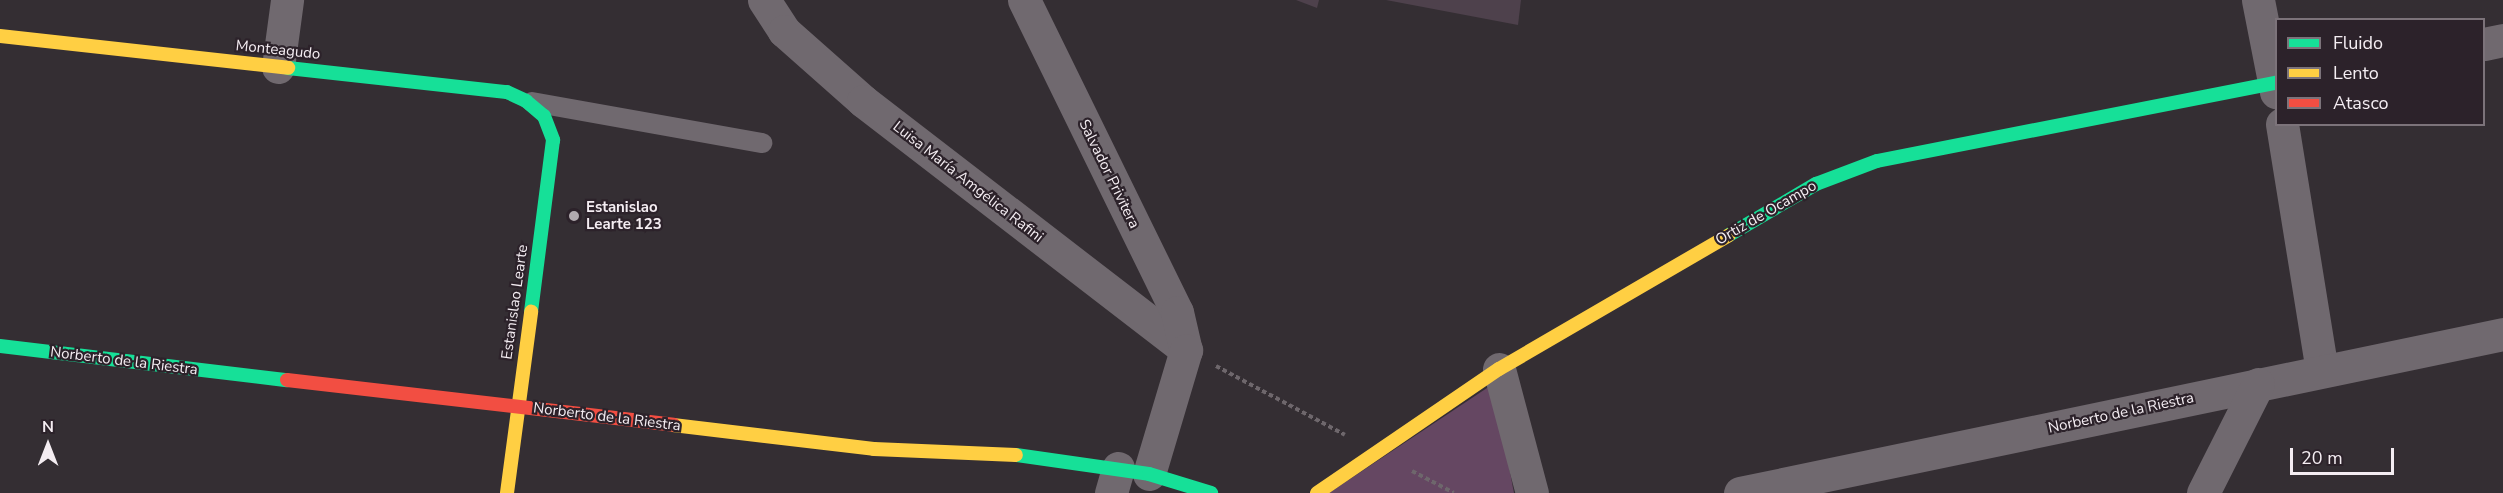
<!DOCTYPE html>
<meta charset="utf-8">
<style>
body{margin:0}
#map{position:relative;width:2503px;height:493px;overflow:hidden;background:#342e33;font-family:"Nunito Sans",sans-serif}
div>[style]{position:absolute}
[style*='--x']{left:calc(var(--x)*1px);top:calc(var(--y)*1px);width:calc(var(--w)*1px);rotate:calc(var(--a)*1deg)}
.green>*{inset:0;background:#654762}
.building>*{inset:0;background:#4e414c}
.path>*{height:4px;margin-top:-2px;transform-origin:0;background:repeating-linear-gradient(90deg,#6e676c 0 4.5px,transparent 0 7.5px)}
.lane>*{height:20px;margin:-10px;padding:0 10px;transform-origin:10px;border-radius:10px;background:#70696f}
.street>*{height:33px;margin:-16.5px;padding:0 16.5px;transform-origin:16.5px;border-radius:16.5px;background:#70696f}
.fast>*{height:14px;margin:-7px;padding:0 7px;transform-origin:7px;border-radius:7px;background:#16e098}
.slow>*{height:14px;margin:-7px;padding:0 7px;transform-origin:7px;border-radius:7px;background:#ffcf43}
.jam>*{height:14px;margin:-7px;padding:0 7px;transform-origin:7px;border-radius:7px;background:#f24e42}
.dots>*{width:16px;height:16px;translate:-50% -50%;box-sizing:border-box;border:3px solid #2c222a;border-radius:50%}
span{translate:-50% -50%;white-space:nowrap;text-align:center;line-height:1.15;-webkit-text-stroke:4.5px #2c222a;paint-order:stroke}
.street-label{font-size:15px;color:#f4edf2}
.poi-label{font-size:15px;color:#f4edf2;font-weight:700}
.left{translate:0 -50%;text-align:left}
.legend{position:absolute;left:2275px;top:18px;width:210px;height:108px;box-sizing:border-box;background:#2c222a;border:2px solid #7c737a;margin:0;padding:8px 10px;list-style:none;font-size:18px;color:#f4edf2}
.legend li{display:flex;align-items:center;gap:12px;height:30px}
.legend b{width:30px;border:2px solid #7c737a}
.north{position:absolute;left:18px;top:415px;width:60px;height:60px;-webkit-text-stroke:4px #2c222a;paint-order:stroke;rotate:0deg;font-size:16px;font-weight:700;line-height:24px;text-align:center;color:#f4edf2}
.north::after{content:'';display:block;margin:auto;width:21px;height:27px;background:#f4edf2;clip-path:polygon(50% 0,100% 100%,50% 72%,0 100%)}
.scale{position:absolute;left:2290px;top:448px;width:104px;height:27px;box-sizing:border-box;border:3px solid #f4edf2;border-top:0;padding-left:8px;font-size:18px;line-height:21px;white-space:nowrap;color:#f4edf2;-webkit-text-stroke:4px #2c222a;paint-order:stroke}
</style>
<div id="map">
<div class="green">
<div style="clip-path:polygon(1493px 384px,1514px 493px,1329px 493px)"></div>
</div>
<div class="building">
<div style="clip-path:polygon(1296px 0,1319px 0,1317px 8px)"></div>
<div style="clip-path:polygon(1386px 0,1521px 0,1518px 25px)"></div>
</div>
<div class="path">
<div style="--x:1216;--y:366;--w:146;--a:28.1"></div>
<div style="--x:1412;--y:471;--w:47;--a:27.6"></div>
</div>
<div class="lane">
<div style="--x:532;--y:102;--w:234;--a:10.1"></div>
</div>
<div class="street">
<div style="--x:764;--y:0;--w:37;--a:57"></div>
<div style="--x:784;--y:31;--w:106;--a:41.5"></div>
<div style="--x:863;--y:101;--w:408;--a:37.6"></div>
<div style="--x:1024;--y:0;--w:347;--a:63.9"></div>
<div style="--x:1177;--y:312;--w:39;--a:77"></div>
<div style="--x:2258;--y:0;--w:94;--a:78.9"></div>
<div style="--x:2484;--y:44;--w:19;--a:-12"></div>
<div style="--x:278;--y:67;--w:68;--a:-82.3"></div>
<div style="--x:2282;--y:124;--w:250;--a:80.8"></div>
<div style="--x:1499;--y:369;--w:128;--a:75.1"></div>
<div style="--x:1149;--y:474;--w:129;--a:-73.4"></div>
<div style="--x:1111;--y:493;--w:26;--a:-74"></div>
<div style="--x:1740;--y:493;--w:779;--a:-11.77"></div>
<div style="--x:2203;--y:493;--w:122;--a:-63.2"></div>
</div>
<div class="fast">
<div style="--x:288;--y:68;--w:220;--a:6.3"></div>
<div style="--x:507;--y:92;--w:21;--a:25"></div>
<div style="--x:526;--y:101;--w:23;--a:40"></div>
<div style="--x:544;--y:116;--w:26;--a:69"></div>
<div style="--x:553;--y:140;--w:173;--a:97.3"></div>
<div style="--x:1729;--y:235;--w:101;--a:-30.4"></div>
<div style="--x:1816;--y:184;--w:65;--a:-20.7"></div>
<div style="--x:1877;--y:161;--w:407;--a:-11.1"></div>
<div style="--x:0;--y:346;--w:289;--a:6.8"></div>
<div style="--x:1016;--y:455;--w:134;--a:8.1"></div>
<div style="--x:1149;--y:474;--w:65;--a:17"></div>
</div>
<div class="slow">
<div style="--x:0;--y:36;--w:290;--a:6.3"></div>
<div style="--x:673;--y:425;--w:202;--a:6.8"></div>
<div style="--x:874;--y:449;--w:142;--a:2.4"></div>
<div style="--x:507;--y:493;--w:183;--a:-82.4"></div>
<div style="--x:1317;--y:493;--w:220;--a:-34.3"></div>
<div style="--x:1499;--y:369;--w:266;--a:-30.2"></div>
</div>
<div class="jam">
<div style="--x:287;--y:380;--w:389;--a:6.6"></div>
</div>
<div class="dots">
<div style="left:574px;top:216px;background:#b1aaaf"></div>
</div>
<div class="street-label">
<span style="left:278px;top:50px;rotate:6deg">Monteagudo</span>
<span style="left:1109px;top:174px;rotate:64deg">Salvador Privitera</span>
<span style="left:968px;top:182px;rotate:38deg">Luisa María Amgélica Rafini</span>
<span style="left:1766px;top:213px;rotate:-30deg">Ortiz de Ocampo</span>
<span style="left:515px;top:302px;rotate:-82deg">Estanislao Learte</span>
<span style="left:124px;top:361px;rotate:7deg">Norberto de la Riestra</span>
<span style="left:2121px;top:413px;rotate:-12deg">Norberto de la Riestra</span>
<span style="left:607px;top:417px;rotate:7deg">Norberto de la Riestra</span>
</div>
<div class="poi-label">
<span class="left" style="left:586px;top:216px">Estanislao<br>Learte 123</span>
</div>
<ul class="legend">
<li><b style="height:8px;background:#16e098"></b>Fluido</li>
<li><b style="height:8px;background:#ffcf43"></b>Lento</li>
<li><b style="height:8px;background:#f24e42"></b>Atasco</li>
</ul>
<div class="north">N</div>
<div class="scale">20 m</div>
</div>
